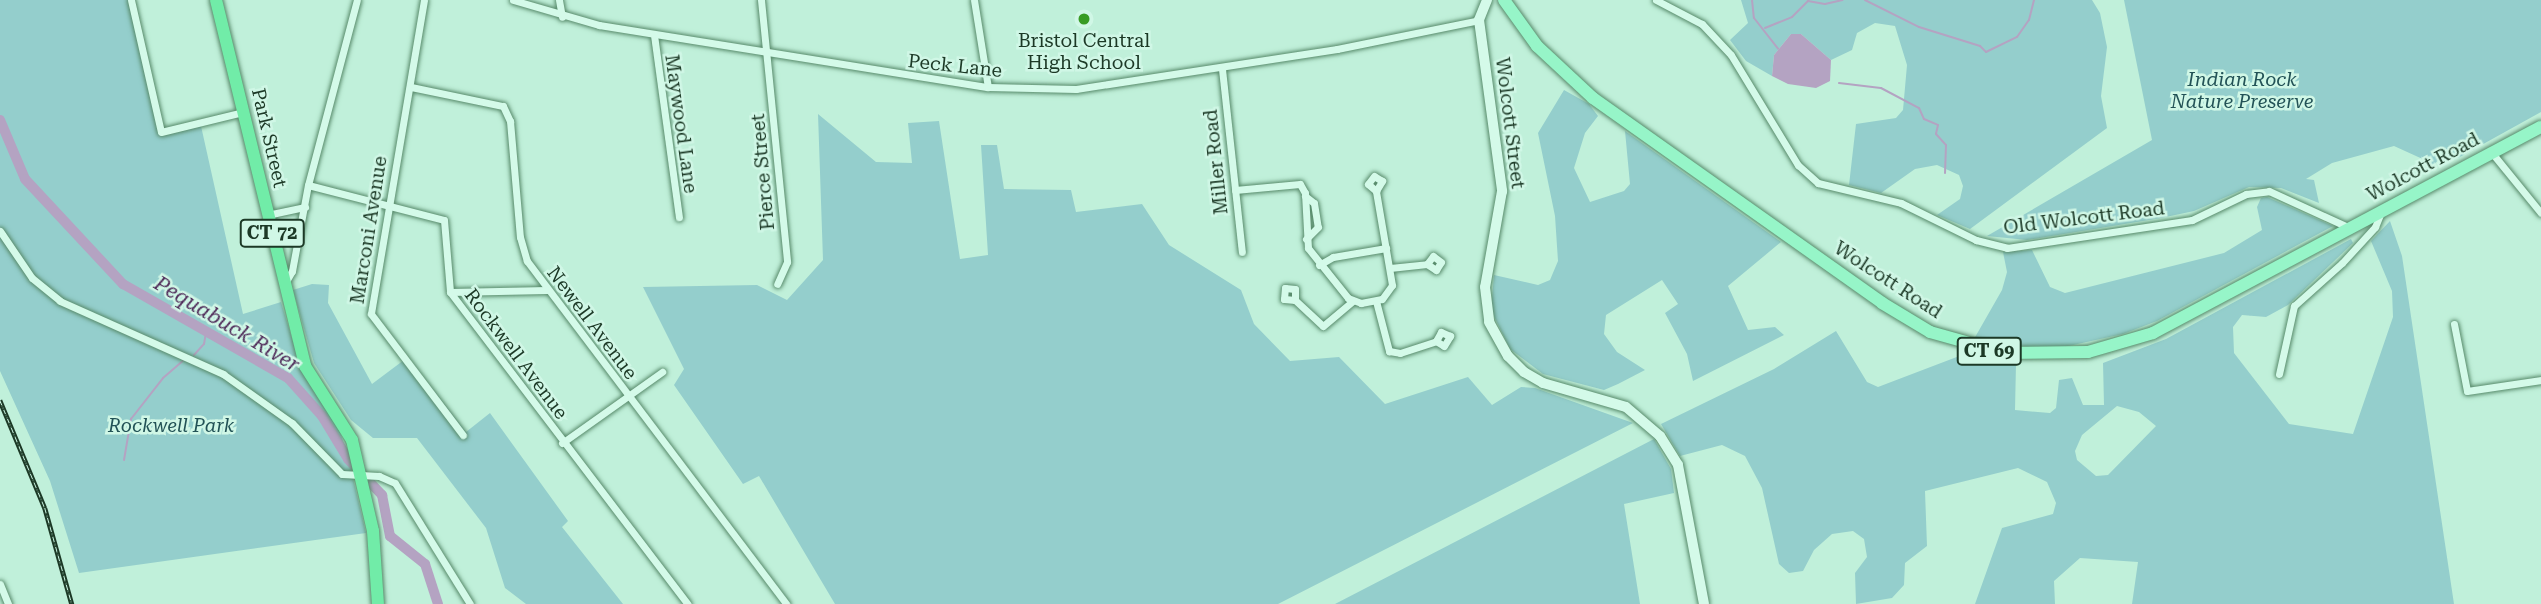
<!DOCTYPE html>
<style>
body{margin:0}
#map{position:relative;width:2541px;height:604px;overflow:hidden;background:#c0f0da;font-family:"Roboto Serif",serif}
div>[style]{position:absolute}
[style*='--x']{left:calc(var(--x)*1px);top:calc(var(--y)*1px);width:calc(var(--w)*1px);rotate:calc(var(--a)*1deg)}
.green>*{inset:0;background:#94cecc}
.water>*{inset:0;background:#b4a3c2}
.stream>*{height:2px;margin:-1px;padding:0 1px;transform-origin:1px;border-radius:1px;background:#b4a3c2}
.river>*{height:10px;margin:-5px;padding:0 5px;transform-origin:5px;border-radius:5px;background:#b4a3c2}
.roads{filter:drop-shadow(0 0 2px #578a6a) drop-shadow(0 0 2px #578a6a)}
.minor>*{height:7px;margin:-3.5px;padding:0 3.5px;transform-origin:3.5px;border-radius:3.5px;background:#d4fae9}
.secondary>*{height:10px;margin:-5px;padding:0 5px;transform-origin:5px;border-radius:5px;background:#d4fae9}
.primary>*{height:12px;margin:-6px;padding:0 6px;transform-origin:6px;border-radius:6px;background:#96f5c8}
.trunk>*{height:12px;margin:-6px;padding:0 6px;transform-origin:6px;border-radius:6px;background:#71eca8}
.rail>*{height:4.5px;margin-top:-2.25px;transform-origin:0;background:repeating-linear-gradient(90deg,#d0f7e6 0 5px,#1c3926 0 10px);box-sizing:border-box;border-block:2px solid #1c3926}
.dots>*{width:19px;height:19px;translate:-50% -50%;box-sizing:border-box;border:4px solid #d0f7e6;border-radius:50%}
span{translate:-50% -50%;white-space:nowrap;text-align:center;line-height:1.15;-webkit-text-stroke:5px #d0f7e6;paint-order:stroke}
.shield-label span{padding:2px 5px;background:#d0f7e6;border:2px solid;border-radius:5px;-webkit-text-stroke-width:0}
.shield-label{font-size:18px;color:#1c3926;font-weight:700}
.poi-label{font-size:19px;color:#1c3926}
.street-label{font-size:19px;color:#1c3926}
.park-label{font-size:19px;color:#225256;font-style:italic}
.water-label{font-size:21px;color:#4f2b59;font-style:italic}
</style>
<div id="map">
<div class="green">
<div style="clip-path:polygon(0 0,128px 0,162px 136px,201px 126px,243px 314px,281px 302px,302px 372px,338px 427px,346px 449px,366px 533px,79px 573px,50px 481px,0 371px)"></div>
<div style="clip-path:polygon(1741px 0,2092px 0,2100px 13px,2107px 47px,2101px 96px,2107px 128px,1970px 229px,1937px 215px,1960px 199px,1963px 186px,1959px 175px,1937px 165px,1915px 169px,1881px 193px,1849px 185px,1856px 124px,1896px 118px,1903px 110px,1907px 65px,1895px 26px,1875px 23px,1857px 33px,1852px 50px,1831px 60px,1801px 34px,1791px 34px,1774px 55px,1772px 76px,1746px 61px,1730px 40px,1748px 23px)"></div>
<div style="clip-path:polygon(2124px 0,2541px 0,2541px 112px,2458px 158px,2438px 160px,2429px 171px,2427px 161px,2394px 146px,2332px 163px,2306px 179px,2314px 180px,2319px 203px,2281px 188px,2249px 187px,2194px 211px,2161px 218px,2027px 240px,1987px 236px,2152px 140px)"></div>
<div style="clip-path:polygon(1564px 90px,1589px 104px,1598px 116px,1585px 133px,1574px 168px,1590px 202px,1624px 191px,1630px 184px,1625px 131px,1781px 242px,1728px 286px,1748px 330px,1775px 327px,1784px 335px,1693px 381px,1687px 354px,1665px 313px,1678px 304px,1662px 280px,1606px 315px,1604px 334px,1617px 352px,1645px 370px,1618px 384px,1604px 390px,1543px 374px,1510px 349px,1491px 310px,1494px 275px,1538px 285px,1550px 280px,1558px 261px,1555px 216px,1538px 133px)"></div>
<div style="clip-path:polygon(818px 114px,876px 162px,912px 163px,908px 123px,939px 121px,960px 259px,988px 255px,981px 145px,997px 145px,1004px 189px,1071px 190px,1076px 212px,1142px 204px,1169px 245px,1241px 290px,1254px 324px,1290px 361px,1339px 357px,1385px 404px,1468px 377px,1492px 405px,1521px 387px,1535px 388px,1633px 423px,1278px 604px,835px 604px,759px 476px,743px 484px,674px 385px,684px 369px,643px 287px,757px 285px,787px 300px,823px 260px)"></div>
<div style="clip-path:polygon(2267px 197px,2333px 226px,2157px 321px,2123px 334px,2064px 347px,2026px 347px,1974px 339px,2002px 290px,2007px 272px,2003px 252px,2032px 250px,2050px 287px,2065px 293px,2224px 253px,2262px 230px,2257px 207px,2261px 198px)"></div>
<div style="clip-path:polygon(evenodd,2390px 221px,2402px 256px,2454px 604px,2132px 604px,2138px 562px,2080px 558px,2054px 581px,2055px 604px,1975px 604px,2002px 528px,2053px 514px,2056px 503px,2047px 482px,2018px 468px,1925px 491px,1927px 546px,1905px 563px,1904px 585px,1892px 598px,1856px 604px,1855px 573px,1867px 557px,1864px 539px,1853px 531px,1832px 534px,1814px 550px,1803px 571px,1789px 573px,1779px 564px,1762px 488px,1745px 456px,1722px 445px,1680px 456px,1661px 424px,1774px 369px,1836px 331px,1867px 382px,1878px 387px,1962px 355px,2016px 364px,2015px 410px,2050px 413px,2056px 408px,2059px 380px,2072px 378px,2083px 405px,2104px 405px,2103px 363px,2166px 339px,2351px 239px,2353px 243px,2288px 305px,2266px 317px,2242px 315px,2233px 327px,2234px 353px,2289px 424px,2353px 434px,2393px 317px,2392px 291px,2371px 241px,2390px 221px,2117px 406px,2139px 412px,2156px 426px,2108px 475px,2096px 476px,2077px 460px,2075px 451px,2082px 435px,2117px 406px)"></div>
<div style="clip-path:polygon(312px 284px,329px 285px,328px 303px,372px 384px,408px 357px,466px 432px,490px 413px,568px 521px,562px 527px,623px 604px,526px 604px,505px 588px,486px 528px,417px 438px,373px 438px,351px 420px,314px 363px,293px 290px)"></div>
<div style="clip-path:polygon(1654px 439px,1671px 469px,1674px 493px,1624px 504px,1640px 604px,1335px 604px)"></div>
</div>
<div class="water">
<div style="clip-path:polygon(1791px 34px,1801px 34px,1831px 60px,1830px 81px,1816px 88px,1788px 84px,1772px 76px,1774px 55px)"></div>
</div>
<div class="stream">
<div style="--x:1752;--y:0;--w:18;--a:84"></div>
<div style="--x:1754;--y:18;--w:39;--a:52"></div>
<div style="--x:1865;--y:0;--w:60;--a:26.6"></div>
<div style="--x:1919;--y:27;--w:64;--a:17.3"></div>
<div style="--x:1980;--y:46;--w:8;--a:45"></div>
<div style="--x:1986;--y:52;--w:34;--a:-26"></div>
<div style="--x:2017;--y:37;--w:21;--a:-55"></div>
<div style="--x:2029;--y:20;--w:21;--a:-76"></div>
<div style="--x:1765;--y:28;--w:29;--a:-22"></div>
<div style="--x:1792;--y:17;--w:23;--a:-45"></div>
<div style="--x:1808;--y:1;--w:17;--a:10"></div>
<div style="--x:1825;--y:4;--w:18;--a:-13"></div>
<div style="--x:1839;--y:83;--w:42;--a:6.8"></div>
<div style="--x:1881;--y:88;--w:43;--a:27.8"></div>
<div style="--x:1919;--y:108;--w:12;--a:66"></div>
<div style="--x:1924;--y:119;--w:15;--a:23"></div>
<div style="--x:1938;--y:125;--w:9;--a:103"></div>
<div style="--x:1936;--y:134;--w:15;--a:48"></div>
<div style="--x:1946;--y:145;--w:28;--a:92"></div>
<div style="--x:194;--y:355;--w:15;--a:-48"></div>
<div style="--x:204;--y:344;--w:11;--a:-80"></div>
<div style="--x:124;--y:460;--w:42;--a:-80.3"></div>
<div style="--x:131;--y:419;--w:52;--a:-52"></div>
<div style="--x:163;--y:378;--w:28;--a:-41"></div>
</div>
<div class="river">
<div style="--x:0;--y:120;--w:64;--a:67"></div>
<div style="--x:25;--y:179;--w:144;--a:47"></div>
<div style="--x:123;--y:284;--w:190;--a:29.7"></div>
<div style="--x:288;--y:378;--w:51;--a:48.2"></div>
<div style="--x:322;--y:416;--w:50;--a:58.8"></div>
<div style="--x:348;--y:459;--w:50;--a:46.6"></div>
<div style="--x:382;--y:495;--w:42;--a:79"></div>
<div style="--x:390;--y:536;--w:45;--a:38.7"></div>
<div style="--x:425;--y:564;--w:42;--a:72"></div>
</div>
<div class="roads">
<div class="minor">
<div style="--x:131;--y:0;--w:135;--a:77.2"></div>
<div style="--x:161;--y:132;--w:84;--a:-13.7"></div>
<div style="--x:424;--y:0;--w:318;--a:99.6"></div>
<div style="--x:371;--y:314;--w:152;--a:52.8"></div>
<div style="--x:513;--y:0;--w:90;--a:16.2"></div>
<div style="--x:599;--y:25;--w:394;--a:9.1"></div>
<div style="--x:988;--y:87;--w:88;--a:1.3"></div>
<div style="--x:1076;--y:89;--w:264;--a:-8.7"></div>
<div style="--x:1337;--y:49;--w:145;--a:-11.5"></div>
<div style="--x:559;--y:0;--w:17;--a:80"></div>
<div style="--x:761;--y:0;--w:263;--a:84.3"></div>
<div style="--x:787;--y:262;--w:24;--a:114"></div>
<div style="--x:974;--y:0;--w:88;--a:80.9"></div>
<div style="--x:1656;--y:0;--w:52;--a:27.6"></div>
<div style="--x:1702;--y:24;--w:42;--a:46.9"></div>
<div style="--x:1731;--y:55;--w:129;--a:58.7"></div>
<div style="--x:1798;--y:165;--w:27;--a:42"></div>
<div style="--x:1818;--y:183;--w:85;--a:13.5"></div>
<div style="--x:1901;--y:203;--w:84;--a:26.3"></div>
<div style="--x:1976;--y:240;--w:32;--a:14"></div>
<div style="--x:2007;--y:248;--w:187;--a:-8.6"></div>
<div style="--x:2192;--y:220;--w:60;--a:-25.7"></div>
<div style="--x:2246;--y:194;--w:23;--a:-7"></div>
<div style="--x:2269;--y:191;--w:89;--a:24.6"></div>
<div style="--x:654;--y:35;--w:184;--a:82.2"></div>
<div style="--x:1222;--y:69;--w:184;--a:83.8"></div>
<div style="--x:411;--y:87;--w:94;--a:11.7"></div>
<div style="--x:503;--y:106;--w:17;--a:65"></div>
<div style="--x:510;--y:121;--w:116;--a:85.1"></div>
<div style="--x:520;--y:237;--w:25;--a:74"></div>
<div style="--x:527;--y:261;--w:430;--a:52.9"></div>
<div style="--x:2492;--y:153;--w:77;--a:50.8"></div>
<div style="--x:308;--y:185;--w:140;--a:14.4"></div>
<div style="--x:444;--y:220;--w:72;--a:85.2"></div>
<div style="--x:450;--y:292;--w:392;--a:52.7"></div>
<div style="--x:1235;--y:190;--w:65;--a:-5.3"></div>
<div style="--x:1300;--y:184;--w:10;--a:61"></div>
<div style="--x:1305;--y:193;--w:55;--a:86.9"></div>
<div style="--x:1308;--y:248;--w:64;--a:51.3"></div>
<div style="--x:1348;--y:298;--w:14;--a:21"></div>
<div style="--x:1361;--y:303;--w:21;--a:-11"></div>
<div style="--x:1382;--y:299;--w:17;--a:-54"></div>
<div style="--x:1392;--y:285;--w:95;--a:-99.7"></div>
<div style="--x:1376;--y:191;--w:12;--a:-59"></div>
<div style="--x:1382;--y:181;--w:9;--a:-148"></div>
<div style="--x:1374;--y:176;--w:10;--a:127"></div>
<div style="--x:1368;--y:184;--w:11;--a:41"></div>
<div style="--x:1305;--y:196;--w:11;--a:38"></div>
<div style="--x:1314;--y:203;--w:24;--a:81"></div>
<div style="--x:1318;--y:227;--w:17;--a:135"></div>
<div style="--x:267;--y:215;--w:39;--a:-12"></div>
<div style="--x:0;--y:231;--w:57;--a:55.8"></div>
<div style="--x:32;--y:278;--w:36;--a:39"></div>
<div style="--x:60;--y:301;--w:179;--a:24.1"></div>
<div style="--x:223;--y:374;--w:85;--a:35.4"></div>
<div style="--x:292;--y:423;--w:71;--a:45.6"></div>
<div style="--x:342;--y:474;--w:37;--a:3"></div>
<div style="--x:379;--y:476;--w:17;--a:24"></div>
<div style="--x:395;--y:483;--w:142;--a:58.2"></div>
<div style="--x:1319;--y:265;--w:16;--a:-30"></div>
<div style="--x:1333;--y:257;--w:54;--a:-9.6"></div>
<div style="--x:1390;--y:268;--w:37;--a:-6"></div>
<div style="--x:1427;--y:264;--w:11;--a:34"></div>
<div style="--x:1436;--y:270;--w:9;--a:-58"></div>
<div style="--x:1441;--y:262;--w:10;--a:-143"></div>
<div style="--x:1433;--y:256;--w:10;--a:127"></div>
<div style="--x:285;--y:283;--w:14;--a:-60"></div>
<div style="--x:292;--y:271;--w:87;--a:-79.5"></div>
<div style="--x:308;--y:185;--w:191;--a:-75.2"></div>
<div style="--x:450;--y:292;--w:97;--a:-1.2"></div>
<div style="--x:1295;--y:300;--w:11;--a:-175"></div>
<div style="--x:1284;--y:299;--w:11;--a:-85"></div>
<div style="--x:1285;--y:288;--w:10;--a:6"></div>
<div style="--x:1295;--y:289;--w:11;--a:90"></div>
<div style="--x:1295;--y:300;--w:38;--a:43"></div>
<div style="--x:1323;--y:326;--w:39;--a:-40"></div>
<div style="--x:1376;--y:301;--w:52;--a:75.4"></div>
<div style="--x:1389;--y:351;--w:11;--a:10"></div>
<div style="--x:1400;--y:353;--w:38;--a:-18"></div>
<div style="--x:1436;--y:341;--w:9;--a:32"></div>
<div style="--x:1444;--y:346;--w:12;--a:-59"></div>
<div style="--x:1450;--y:336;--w:10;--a:-156"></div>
<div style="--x:1441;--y:332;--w:10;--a:119"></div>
<div style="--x:2454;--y:324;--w:68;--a:79"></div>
<div style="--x:2467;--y:391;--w:75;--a:-8.5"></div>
<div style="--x:2279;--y:374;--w:70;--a:-77.6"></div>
<div style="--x:2294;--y:306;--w:64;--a:-41.9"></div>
<div style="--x:2342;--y:263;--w:49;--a:-47.5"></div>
<div style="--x:2375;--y:227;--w:16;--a:-68"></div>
<div style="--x:562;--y:443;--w:123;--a:-35.4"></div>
<div style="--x:0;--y:584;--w:22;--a:68"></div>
</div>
<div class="secondary">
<div style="--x:1487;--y:0;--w:22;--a:112"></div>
<div style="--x:1479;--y:20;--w:173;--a:82.3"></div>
<div style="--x:1502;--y:191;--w:97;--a:100"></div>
<div style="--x:1485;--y:287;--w:35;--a:83"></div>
<div style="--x:1489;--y:322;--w:39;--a:61"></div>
<div style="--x:1508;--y:356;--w:23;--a:45"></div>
<div style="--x:1524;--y:372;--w:22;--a:30"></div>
<div style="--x:1543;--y:383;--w:86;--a:16.1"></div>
<div style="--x:1626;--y:407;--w:45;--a:40.5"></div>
<div style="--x:1660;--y:436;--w:34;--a:58"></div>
<div style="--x:1678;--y:465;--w:141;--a:79.4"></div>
</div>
<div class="primary">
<div style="--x:1504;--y:0;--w:57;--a:54.3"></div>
<div style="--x:1537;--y:46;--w:76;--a:42.9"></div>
<div style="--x:1593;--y:98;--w:354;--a:35.3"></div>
<div style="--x:1882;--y:303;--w:56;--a:31.1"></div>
<div style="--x:1930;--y:332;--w:78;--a:15.6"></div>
<div style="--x:2005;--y:353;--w:83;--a:-0.7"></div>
<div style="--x:2088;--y:352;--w:68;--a:-16.3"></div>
<div style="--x:2153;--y:333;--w:439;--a:-28"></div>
</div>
<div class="trunk">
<div style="--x:216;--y:0;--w:377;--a:76.3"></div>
<div style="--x:305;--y:366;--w:88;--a:57.6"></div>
<div style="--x:352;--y:440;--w:93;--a:77"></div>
<div style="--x:373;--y:531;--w:73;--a:86.1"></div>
</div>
</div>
<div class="rail">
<div style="--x:0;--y:400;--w:117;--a:67.4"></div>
<div style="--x:45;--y:508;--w:100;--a:74.3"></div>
</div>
<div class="dots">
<div style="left:1084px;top:19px;background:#389c24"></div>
</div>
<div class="shield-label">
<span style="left:272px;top:233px">CT 72</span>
<span style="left:1989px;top:351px">CT 69</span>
</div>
<div class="poi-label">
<span style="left:1084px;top:52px">Bristol Central<br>High School</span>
</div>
<div class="street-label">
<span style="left:955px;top:66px;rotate:6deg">Peck Lane</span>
<span style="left:1510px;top:123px;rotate:83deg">Wolcott Street</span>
<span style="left:681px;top:124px;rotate:82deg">Maywood Lane</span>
<span style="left:269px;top:138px;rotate:77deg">Park Street</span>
<span style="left:1216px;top:162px;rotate:-96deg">Miller Road</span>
<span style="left:2423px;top:167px;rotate:-28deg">Wolcott Road</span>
<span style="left:763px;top:172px;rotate:-95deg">Pierce Street</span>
<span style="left:2084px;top:218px;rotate:-7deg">Old Wolcott Road</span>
<span style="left:369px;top:230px;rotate:-81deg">Marconi Avenue</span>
<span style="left:1888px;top:280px;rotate:33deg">Wolcott Road</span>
<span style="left:592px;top:323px;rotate:53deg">Newell Avenue</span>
<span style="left:516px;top:354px;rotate:53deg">Rockwell Avenue</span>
</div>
<div class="park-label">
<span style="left:2242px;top:91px">Indian Rock<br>Nature Preserve</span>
<span style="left:171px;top:426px">Rockwell Park</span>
</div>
<div class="water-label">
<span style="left:227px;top:324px;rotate:31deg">Pequabuck River</span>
</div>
</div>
